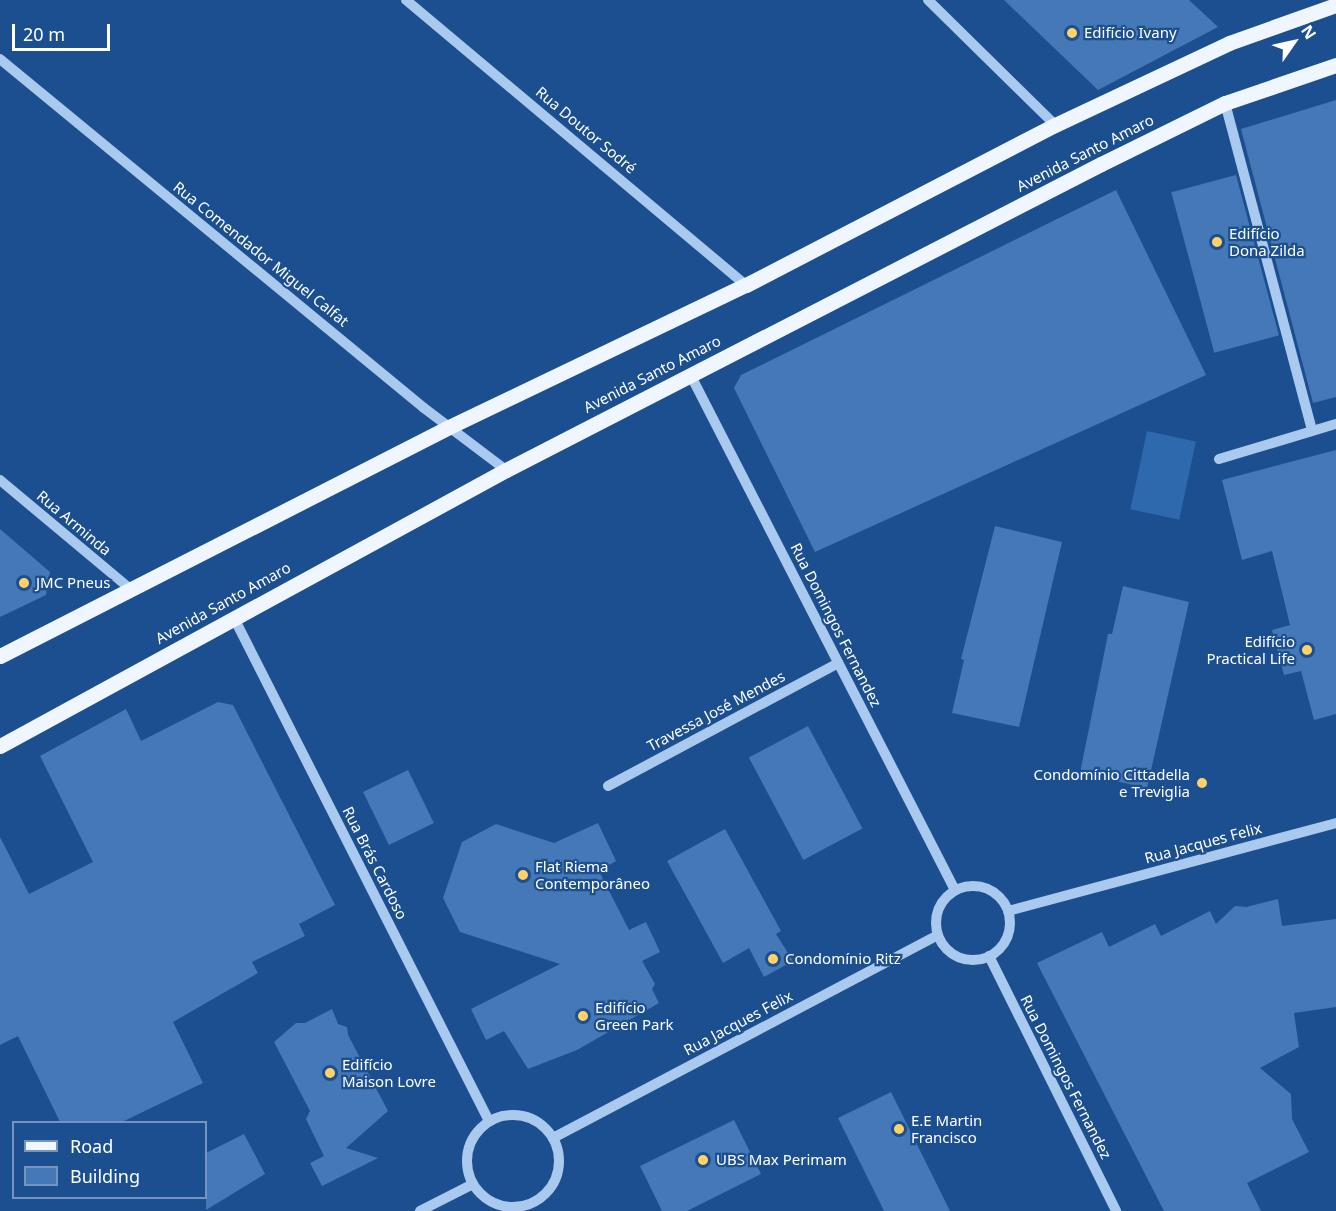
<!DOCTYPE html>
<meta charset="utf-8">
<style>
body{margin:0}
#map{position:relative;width:1336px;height:1211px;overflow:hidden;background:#1b4f8f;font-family:"Noto Sans",sans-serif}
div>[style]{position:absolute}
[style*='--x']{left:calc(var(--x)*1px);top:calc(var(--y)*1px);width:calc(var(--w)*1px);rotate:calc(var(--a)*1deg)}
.green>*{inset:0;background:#2e69ad;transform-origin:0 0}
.building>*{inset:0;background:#4478b7;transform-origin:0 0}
.minor>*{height:10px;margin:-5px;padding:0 5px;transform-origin:5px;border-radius:5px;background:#a9c9ee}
.minor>.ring{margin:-5px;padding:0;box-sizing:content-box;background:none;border:10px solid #a9c9ee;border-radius:50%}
.major>*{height:15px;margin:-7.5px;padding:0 7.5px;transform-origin:7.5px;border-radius:7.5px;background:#f0f6ff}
.dots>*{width:16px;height:16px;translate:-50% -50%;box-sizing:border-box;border:3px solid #1b4f8f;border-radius:50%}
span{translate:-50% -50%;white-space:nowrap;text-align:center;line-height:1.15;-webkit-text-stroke:4.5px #1b4f8f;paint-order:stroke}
.poi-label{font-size:15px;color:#fff}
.left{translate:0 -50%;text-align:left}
.right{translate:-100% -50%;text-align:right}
.street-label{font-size:15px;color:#fff}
.legend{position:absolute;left:12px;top:1121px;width:195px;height:78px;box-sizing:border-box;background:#1b4f8f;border:2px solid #7695bc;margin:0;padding:8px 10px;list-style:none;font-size:18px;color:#fff}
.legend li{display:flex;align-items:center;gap:12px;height:30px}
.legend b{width:30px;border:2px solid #7695bc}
.north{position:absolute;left:1264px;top:12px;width:60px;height:60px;-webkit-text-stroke:4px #1b4f8f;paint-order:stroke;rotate:56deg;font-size:16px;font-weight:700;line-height:24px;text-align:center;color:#fff}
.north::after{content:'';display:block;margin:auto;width:21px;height:27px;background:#fff;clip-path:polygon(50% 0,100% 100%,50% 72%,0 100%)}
.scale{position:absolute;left:12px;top:24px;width:98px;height:27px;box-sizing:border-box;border:3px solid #fff;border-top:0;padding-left:8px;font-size:18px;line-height:21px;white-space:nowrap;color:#fff;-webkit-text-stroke:4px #1b4f8f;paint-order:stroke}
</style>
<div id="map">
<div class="green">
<div style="left:1147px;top:431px;width:50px;height:80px;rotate:12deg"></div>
</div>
<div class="building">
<div style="clip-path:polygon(1004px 0,1189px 0,1218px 27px,1098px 90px)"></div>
<div style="clip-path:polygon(1336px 100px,1336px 397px,1313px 403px,1241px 129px)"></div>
<div style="left:1236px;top:175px;width:166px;height:67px;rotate:75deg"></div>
<div style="clip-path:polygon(1116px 190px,1206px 375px,815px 552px,734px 388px,741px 375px)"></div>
<div style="clip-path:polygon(1336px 450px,1336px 714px,1314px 720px,1301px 671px,1284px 675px,1272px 630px,1290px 625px,1272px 551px,1242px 560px,1222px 480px)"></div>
<div style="clip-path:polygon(995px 526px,1062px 542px,1019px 727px,952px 713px,964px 660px,961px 659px)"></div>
<div style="clip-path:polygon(0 529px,50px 572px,46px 595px,0 617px)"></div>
<div style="clip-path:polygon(1123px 586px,1189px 602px,1147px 788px,1080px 773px,1108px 634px,1112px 634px)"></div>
<div style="clip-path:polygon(218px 702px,233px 705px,335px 905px,299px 924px,305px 936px,252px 962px,258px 973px,173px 1022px,203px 1083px,122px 1122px,60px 1122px,18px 1036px,0 1045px,0 837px,29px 894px,93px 862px,40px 756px,126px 709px,141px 741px)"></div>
<div style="left:808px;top:726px;width:116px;height:67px;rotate:62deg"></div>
<div style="left:408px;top:770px;width:59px;height:50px;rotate:64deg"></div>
<div style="clip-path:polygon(598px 823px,616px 861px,599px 871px,629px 930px,646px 922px,660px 952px,642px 961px,655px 984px,652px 989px,659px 1003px,577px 1050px,528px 1069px,504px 1031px,486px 1040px,471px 1009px,560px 964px,460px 932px,443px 898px,462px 842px,496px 824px,554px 843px)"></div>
<div style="clip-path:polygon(725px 829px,781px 931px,776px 934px,793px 961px,764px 977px,749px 948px,723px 963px,667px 861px)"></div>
<div style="clip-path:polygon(1278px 899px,1282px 926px,1336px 919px,1336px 1007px,1294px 1013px,1299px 1047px,1260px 1068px,1291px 1094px,1292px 1119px,1309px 1152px,1247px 1183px,1261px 1211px,1164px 1211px,1037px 963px,1102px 932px,1109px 947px,1155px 924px,1161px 936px,1210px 911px,1216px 924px,1235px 906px,1246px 907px)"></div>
<div style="clip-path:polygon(332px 1009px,338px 1024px,347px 1027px,348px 1035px,388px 1111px,346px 1148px,378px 1158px,322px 1186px,310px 1163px,324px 1156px,306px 1119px,310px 1111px,274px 1042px,296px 1023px,305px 1023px)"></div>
<div style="clip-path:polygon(891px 1092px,950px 1211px,884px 1211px,838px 1118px)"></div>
<div style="clip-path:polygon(734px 1120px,761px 1174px,687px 1211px,662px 1211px,640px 1166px)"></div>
<div style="clip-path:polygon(244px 1134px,265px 1174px,206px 1210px,206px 1153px)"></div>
</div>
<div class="minor">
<div style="--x:406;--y:0;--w:444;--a:40"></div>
<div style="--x:928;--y:0;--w:178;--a:44.5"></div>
<div style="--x:0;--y:59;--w:549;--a:39.46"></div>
<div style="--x:424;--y:408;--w:103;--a:37.1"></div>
<div style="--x:1225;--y:103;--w:337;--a:75.1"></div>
<div style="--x:690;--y:374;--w:580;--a:62.82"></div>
<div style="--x:1219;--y:459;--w:122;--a:-16.7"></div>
<div style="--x:0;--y:480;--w:168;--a:39.9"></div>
<div style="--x:234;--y:618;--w:564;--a:63.12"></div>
<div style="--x:608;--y:786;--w:261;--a:-28.1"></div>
<div class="ring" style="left:936px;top:886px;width:64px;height:64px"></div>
<div style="--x:1008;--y:911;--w:340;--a:-15"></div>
<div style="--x:989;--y:956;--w:285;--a:63.5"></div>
<div class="ring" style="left:467px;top:1115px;width:82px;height:82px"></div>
<div style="--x:553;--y:1138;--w:435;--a:-27.8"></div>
<div style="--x:420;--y:1211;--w:59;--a:-27"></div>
</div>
<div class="major">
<div style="--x:0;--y:656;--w:504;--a:-27.02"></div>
<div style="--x:449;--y:427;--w:329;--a:-25.6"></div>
<div style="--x:746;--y:285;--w:348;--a:-27.4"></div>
<div style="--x:1055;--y:125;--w:192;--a:-25.2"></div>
<div style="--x:1229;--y:43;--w:114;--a:-19.6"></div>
<div style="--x:0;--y:746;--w:576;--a:-28.61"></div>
<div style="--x:506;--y:470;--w:669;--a:-27.22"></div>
<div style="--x:1101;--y:164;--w:138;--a:-26.2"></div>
<div style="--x:1225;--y:103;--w:117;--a:-18.9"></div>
</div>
<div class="dots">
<div style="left:1072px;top:33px;background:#ffd166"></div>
<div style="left:1217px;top:242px;background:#ffd166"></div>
<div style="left:24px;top:583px;background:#ffd166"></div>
<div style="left:1307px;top:650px;background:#ffd166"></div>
<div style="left:1202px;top:783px;background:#ffd166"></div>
<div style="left:523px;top:875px;background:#ffd166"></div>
<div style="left:773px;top:959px;background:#ffd166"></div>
<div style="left:583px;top:1016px;background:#ffd166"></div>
<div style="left:330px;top:1073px;background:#ffd166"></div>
<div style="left:899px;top:1129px;background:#ffd166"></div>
<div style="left:703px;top:1160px;background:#ffd166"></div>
</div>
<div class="poi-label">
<span class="left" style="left:1084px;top:33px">Edifício Ivany</span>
<span class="left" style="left:1229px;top:242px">Edifício<br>Dona Zilda</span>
<span class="left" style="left:36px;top:583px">JMC Pneus</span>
<span class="right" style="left:1295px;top:650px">Edifício<br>Practical Life</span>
<span class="right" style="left:1190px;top:783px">Condomínio Cittadella<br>e Treviglia</span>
<span class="left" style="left:535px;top:875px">Flat Riema<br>Contemporâneo</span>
<span class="left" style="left:785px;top:959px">Condomínio Ritz</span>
<span class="left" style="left:595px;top:1016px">Edifício<br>Green Park</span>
<span class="left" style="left:342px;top:1073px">Edifício<br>Maison Lovre</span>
<span class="left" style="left:911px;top:1129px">E.E Martin<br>Francisco</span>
<span class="left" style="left:716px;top:1160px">UBS Max Perimam</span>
</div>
<div class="street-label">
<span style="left:586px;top:130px;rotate:40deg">Rua Doutor Sodré</span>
<span style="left:1085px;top:153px;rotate:-27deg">Avenida Santo Amaro</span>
<span style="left:261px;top:254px;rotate:39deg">Rua Comendador Miguel Calfat</span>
<span style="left:652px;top:374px;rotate:-27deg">Avenida Santo Amaro</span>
<span style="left:74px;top:523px;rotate:40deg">Rua Arminda</span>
<span style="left:223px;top:603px;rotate:-29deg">Avenida Santo Amaro</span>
<span style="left:836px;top:625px;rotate:63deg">Rua Domingos Fernandez</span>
<span style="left:716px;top:711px;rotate:-28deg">Travessa José Mendes</span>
<span style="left:1203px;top:843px;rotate:-15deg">Rua Jacques Felix</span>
<span style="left:375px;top:863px;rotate:63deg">Rua Brás Cardoso</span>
<span style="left:738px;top:1023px;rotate:-28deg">Rua Jacques Felix</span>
<span style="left:1066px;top:1077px;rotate:63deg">Rua Domingos Fernandez</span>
</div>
<ul class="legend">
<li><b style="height:8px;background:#f0f6ff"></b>Road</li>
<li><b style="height:16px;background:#4478b7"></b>Building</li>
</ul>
<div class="north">N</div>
<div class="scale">20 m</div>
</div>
